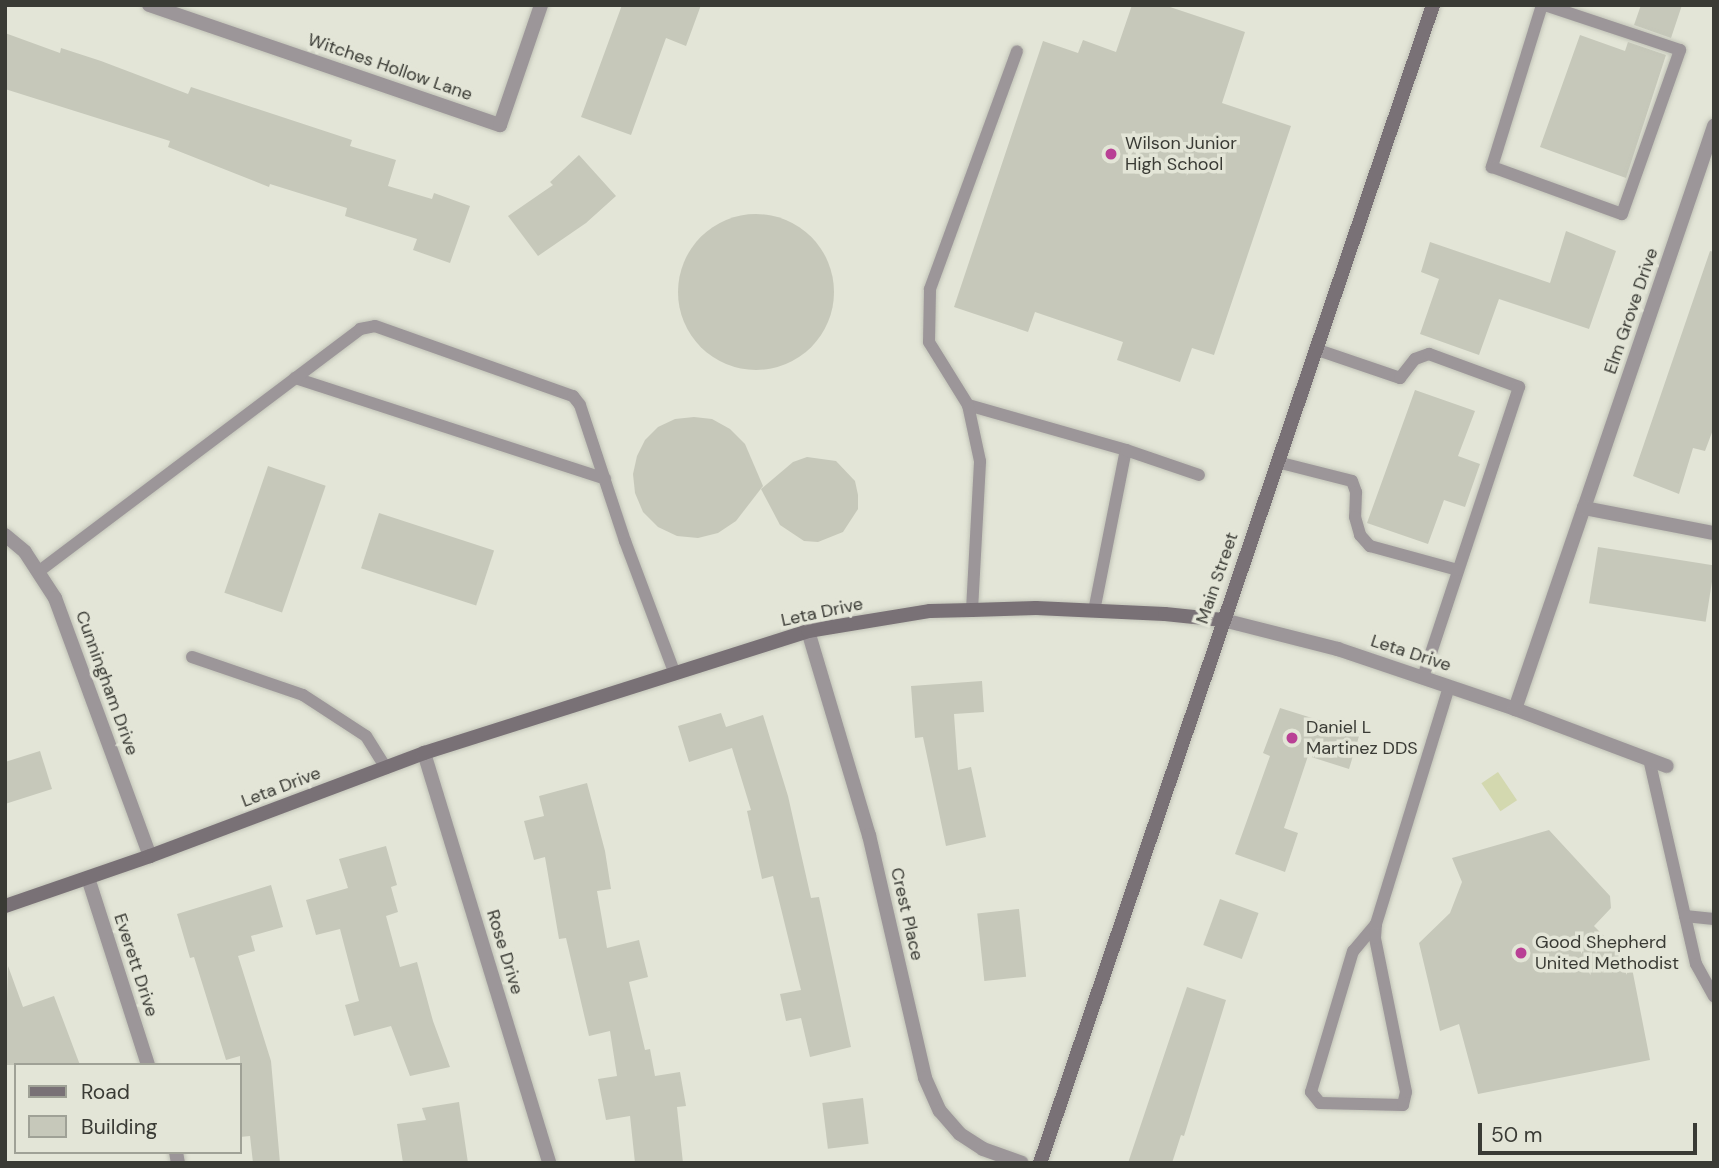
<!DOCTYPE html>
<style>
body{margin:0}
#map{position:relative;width:1719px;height:1168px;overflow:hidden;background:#e3e5d7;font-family:"DM Sans",sans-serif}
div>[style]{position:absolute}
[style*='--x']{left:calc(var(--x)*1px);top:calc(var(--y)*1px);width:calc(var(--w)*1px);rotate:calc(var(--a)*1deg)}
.green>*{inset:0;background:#d3d8af;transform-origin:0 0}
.building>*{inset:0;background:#c6c8ba;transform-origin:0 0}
.round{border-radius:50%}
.roads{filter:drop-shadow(0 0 2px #c1c3b7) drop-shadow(0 0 2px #c1c3b7)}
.lane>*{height:12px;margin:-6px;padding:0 6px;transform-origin:6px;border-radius:6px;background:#9c9699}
.street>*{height:14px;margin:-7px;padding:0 7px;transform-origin:7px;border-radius:7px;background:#9c9699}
.secondary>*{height:14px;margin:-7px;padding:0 7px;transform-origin:7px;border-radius:7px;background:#797176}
.dots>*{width:19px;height:19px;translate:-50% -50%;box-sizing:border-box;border:4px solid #e3e5d7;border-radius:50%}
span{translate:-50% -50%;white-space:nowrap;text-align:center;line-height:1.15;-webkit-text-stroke:7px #e3e5d7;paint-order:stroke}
.street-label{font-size:18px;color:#3a3b35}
.poi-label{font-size:18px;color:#3a3b35}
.left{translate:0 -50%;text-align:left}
.frame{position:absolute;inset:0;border:7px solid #3a3b35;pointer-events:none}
.legend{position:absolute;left:14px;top:1063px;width:228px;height:91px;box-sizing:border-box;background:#e3e5d7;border:2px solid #9fa196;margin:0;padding:9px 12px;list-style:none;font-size:21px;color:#3a3b35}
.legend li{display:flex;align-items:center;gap:14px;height:35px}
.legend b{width:35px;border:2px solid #9fa196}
.scale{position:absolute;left:1478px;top:1123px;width:219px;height:32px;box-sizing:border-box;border:4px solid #3a3b35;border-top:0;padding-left:9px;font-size:21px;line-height:24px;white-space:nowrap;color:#3a3b35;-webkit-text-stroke:5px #e3e5d7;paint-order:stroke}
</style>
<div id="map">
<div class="green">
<div style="left:1498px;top:772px;width:34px;height:20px;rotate:56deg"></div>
</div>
<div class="building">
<div style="clip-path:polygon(622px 5px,701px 5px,686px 46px,666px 38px,631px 135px,581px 117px)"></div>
<div style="clip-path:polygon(1132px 5px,1164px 5px,1245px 32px,1222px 103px,1291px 126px,1214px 355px,1192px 348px,1180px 382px,1117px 360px,1123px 342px,1035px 312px,1028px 332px,954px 307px,1043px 41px,1078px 53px,1083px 40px,1116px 52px)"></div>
<div style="clip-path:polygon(1641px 5px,1682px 5px,1671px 38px,1634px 25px)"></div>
<div style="clip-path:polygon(5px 33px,60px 53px,61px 48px,101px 61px,188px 94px,191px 87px,352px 140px,350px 146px,396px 160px,388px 186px,432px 199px,434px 193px,470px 206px,450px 263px,413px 250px,417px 239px,345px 216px,347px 208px,270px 184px,269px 187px,168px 147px,170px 141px,5px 89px)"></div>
<div style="clip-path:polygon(1580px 35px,1625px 51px,1628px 42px,1666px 55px,1626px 178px,1540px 147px)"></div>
<div style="clip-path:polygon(579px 155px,616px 196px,586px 223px,538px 256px,508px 216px,553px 185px,550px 182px)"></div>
<div class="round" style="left:678px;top:214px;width:156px;height:156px"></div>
<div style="clip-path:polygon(1566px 231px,1616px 251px,1589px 329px,1499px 299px,1479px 355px,1420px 334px,1439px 279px,1421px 272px,1430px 242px,1550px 283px)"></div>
<div style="clip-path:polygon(1710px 251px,1714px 252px,1714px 427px,1705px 451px,1693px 448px,1679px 494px,1633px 476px)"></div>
<div style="clip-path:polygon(1415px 390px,1475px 411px,1458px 456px,1480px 464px,1465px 507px,1444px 500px,1428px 544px,1367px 523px)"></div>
<div style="clip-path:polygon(694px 417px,712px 419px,730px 429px,745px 444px,763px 486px,736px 521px,718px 533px,698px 538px,677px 536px,658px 527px,643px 512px,635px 493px,633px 474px,637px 456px,645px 440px,658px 427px,675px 419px)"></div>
<div style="clip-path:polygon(807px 457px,836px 461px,855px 481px,858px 495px,858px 509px,843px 532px,818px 542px,804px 541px,780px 525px,761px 489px,793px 462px)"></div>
<div style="left:268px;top:466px;width:61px;height:134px;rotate:19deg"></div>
<div style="left:379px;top:513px;width:121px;height:58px;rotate:18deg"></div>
<div style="left:1598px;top:547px;width:118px;height:57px;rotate:9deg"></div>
<div style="clip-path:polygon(982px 681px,984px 712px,954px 714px,958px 770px,971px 767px,986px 837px,946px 846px,923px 737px,915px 738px,911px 686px)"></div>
<div style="clip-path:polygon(1280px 708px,1360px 733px,1349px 769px,1308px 756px,1284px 828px,1298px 833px,1285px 872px,1235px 854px,1270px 756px,1263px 753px)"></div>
<div style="clip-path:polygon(721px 713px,726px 727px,763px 715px,788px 796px,811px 898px,819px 897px,851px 1047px,810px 1057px,801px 1018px,786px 1021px,780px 994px,801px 990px,773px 876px,762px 879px,747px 811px,751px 810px,732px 748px,689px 762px,678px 726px)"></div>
<div style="clip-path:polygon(40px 751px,52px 789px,5px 804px,5px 762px)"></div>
<div style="clip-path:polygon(587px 783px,605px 851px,611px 889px,597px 891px,607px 948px,639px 940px,648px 977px,629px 982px,645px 1050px,650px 1049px,655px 1076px,680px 1072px,686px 1106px,677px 1107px,683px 1163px,635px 1163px,630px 1116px,606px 1120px,598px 1079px,617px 1076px,610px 1031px,589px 1036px,566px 938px,559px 939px,545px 857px,534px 860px,524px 821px,544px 816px,539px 796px)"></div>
<div style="clip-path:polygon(1549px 830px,1610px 896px,1611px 908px,1594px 926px,1631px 963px,1650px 1060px,1478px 1094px,1459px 1024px,1440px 1031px,1419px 943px,1450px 913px,1462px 882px,1452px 858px)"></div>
<div style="clip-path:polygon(386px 846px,397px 885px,391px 887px,398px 912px,386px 916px,400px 967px,417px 962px,433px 1021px,450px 1067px,410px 1076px,391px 1026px,354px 1036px,345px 1005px,359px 1001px,340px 929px,316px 935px,306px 900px,348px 888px,339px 859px)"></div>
<div style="clip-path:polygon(271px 885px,283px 927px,251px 936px,255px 951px,238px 956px,271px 1061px,280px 1163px,253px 1163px,250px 1136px,240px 1137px,240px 1056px,226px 1060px,194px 957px,190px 958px,177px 914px)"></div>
<div style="left:1220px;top:899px;width:41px;height:49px;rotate:20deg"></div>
<div style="left:1019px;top:909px;width:68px;height:42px;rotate:84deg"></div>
<div style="clip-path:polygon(8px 966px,23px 1007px,54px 996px,80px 1065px,5px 1065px)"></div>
<div style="clip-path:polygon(1187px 987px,1226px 1000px,1184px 1136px,1181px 1135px,1172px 1163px,1128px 1163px)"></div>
<div style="left:863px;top:1098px;width:46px;height:41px;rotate:83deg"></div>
<div style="clip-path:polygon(459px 1102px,468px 1163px,403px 1163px,397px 1124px,426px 1120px,422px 1108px)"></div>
</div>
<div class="roads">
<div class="lane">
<div style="--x:1542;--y:5;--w:170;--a:107.2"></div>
<div style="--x:1492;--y:167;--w:138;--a:19.9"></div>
<div style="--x:1622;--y:214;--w:174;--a:-70.5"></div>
<div style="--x:1680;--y:50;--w:142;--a:-161.6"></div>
<div style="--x:1315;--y:349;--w:90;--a:18.8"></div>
<div style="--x:1400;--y:378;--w:24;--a:-52"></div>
<div style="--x:1415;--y:359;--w:15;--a:-20"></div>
<div style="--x:1429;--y:354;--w:96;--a:20.1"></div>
<div style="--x:1519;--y:387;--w:306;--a:108.3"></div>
<div style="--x:295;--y:378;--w:326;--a:18"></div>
<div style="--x:968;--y:405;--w:164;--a:15.9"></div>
<div style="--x:1277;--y:462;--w:77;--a:14.2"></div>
<div style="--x:1352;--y:481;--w:12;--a:70"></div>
<div style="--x:1356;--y:492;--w:25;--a:92"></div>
<div style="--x:1355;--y:517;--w:19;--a:74"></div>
<div style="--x:1360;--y:535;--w:15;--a:48"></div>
<div style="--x:1370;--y:546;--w:91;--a:15.3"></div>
<div style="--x:38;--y:572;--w:403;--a:-37"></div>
<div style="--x:360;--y:329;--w:15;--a:-11"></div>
<div style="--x:375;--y:326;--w:210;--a:19.5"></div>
<div style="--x:573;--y:396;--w:11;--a:52"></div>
<div style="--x:580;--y:405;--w:143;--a:71.7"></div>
<div style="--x:625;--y:541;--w:142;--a:69.4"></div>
<div style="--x:972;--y:610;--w:149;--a:-86.9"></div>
<div style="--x:980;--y:461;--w:57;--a:-102.1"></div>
<div style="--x:968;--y:405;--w:74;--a:-121.8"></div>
<div style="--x:929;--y:342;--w:53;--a:-88.9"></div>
<div style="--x:930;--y:289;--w:253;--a:-69.9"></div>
<div style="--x:1094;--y:611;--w:164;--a:-78.8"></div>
<div style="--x:1126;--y:450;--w:77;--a:18.9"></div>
<div style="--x:192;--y:657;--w:117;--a:18.9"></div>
<div style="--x:303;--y:695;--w:75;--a:33.1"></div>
<div style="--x:366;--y:736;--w:38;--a:58"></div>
<div style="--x:1649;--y:759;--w:210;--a:77.1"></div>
<div style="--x:1696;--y:964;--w:37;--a:61"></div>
<div style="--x:1685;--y:916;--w:29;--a:6"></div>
<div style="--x:1376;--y:924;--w:35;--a:130"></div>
<div style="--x:1353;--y:951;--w:147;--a:106.6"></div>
<div style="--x:1311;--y:1092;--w:14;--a:51"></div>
<div style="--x:1320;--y:1103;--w:83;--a:1.4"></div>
<div style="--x:1403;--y:1105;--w:13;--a:-77"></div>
<div style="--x:1406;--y:1092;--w:157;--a:-101.4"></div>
<div style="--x:1375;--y:938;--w:14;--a:-86"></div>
<div style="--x:1376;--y:924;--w:248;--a:-72.9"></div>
</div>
<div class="street">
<div style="--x:149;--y:5;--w:371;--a:18.9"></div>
<div style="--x:500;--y:125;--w:127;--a:-71.1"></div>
<div style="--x:1584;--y:508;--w:404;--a:-71.2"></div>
<div style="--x:5;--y:535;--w:26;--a:40"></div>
<div style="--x:25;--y:552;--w:55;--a:56.9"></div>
<div style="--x:55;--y:598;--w:275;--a:69.8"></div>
<div style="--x:1223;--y:620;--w:119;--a:14.2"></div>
<div style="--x:1338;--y:649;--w:187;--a:18.7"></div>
<div style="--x:1515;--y:709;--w:162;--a:20.6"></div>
<div style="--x:808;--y:631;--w:213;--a:73.4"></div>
<div style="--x:869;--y:835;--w:249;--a:77"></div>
<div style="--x:925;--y:1078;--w:36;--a:66"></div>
<div style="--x:940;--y:1111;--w:30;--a:49"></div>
<div style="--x:960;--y:1134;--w:27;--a:33"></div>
<div style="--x:983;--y:1149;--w:41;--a:19.7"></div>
<div style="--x:1515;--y:709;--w:213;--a:-71.1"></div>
<div style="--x:1584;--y:508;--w:132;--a:10.9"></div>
<div style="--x:424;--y:753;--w:429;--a:73"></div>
<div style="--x:88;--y:878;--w:196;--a:72.2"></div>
<div style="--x:176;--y:1152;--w:11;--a:80"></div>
</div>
<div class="secondary">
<div style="--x:5;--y:906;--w:153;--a:-19"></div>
<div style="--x:150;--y:856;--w:293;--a:-20.6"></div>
<div style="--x:424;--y:753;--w:403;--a:-17.6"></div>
<div style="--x:808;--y:631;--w:124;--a:-9.3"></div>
<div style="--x:930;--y:611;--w:42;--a:-1.4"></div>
<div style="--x:972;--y:610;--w:64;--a:-1.8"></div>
<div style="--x:1036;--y:608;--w:129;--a:2.7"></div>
<div style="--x:1165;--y:614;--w:58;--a:5.9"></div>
<div style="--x:1040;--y:1163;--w:1223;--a:-71.25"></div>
</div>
</div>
<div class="dots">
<div style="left:1111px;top:154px;background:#b94095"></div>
<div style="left:1292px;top:738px;background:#b94095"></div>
<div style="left:1521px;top:953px;background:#b94095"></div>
</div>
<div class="street-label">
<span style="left:390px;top:67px;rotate:19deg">Witches Hollow Lane</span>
<span style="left:1631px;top:311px;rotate:-71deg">Elm Grove Drive</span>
<span style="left:1217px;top:578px;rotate:-71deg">Main Street</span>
<span style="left:822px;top:612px;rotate:-12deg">Leta Drive</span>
<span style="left:1411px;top:653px;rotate:18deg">Leta Drive</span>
<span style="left:107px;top:683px;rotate:70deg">Cunningham Drive</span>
<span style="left:281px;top:787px;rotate:-21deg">Leta Drive</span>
<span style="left:907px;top:914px;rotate:77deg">Crest Place</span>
<span style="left:505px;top:952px;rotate:73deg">Rose Drive</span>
<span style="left:136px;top:965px;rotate:72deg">Everett Drive</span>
</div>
<div class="poi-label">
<span class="left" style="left:1125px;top:154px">Wilson Junior<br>High School</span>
<span class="left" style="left:1306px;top:738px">Daniel L<br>Martinez DDS</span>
<span class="left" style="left:1535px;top:953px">Good Shepherd<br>United Methodist</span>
</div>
<div class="frame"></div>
<ul class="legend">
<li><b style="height:9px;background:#797176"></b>Road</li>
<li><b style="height:19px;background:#c6c8ba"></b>Building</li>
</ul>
<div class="scale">50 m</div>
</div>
